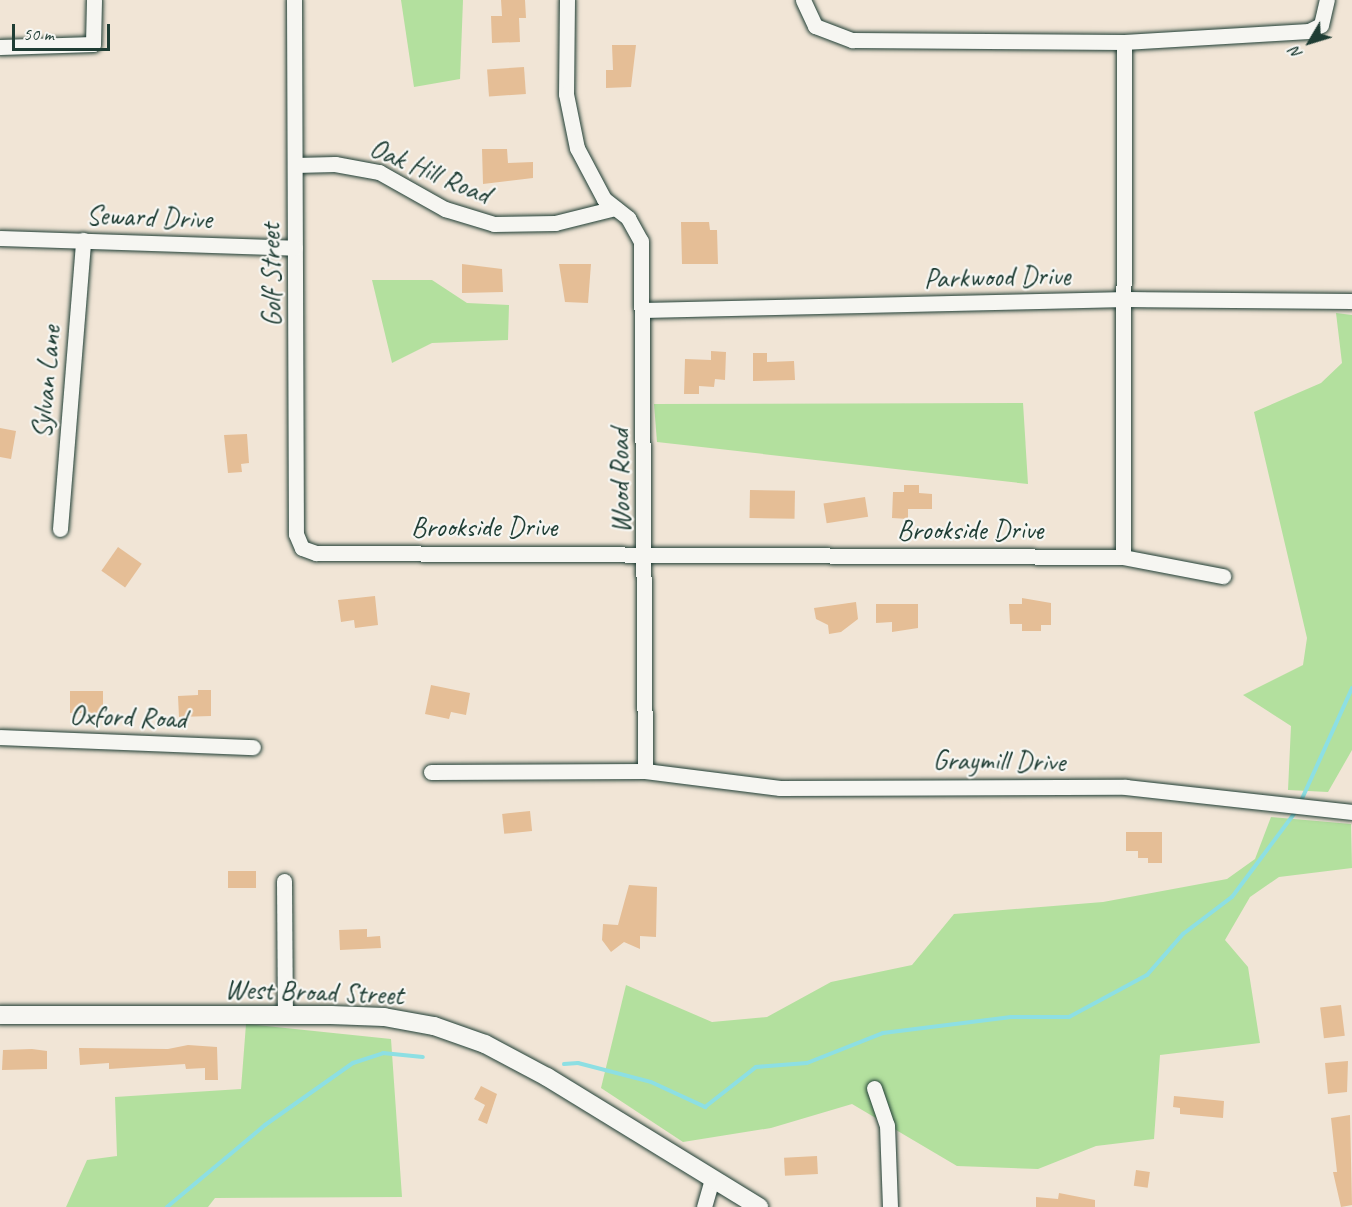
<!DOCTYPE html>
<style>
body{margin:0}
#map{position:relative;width:1352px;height:1207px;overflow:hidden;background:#f1e5d6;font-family:Caveat,sans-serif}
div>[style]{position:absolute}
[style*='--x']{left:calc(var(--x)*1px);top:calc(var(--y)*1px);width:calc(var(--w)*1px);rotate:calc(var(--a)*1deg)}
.green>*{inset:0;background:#b3e09e}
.stream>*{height:4px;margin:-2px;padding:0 2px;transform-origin:2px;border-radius:2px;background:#8ddfe3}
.building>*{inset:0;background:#e5be96;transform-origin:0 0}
.roads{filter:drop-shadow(0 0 2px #1f3d34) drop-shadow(0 0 2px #1f3d34)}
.minor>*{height:15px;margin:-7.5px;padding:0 7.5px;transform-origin:7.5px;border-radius:7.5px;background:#f6f6f2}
.tertiary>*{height:18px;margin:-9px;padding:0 9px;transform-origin:9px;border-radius:9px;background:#f6f6f2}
span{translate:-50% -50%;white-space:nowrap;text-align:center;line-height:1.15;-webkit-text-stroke:4.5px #f6f6f2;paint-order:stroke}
.street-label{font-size:28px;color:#1f3d34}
.north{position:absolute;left:1280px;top:12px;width:60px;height:60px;-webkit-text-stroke:4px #f6f6f2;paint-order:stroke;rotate:232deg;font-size:16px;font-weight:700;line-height:24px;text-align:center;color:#1f3d34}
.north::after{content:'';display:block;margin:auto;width:21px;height:27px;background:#1f3d34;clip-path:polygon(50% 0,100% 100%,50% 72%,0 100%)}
.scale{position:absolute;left:12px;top:24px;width:98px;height:27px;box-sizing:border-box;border:3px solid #1f3d34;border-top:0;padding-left:8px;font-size:18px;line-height:21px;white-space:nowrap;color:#1f3d34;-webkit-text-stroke:4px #f6f6f2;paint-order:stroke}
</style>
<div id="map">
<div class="green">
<div style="clip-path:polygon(401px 0,463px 0,460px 79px,414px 87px)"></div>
<div style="clip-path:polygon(372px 280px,432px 280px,467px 303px,509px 305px,508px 340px,432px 343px,392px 363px)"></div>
<div style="clip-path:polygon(1336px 313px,1352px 315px,1352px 750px,1328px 792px,1288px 790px,1291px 726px,1243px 695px,1303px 665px,1307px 638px,1254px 412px,1321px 383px,1342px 363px)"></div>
<div style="clip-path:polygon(1023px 403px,1028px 484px,657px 442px,654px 404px)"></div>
<div style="clip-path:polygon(1271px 817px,1351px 824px,1352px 868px,1279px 877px,1250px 897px,1225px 940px,1248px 967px,1260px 1043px,1160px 1055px,1154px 1139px,1096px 1146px,1038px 1169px,957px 1166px,852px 1104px,771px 1128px,683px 1142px,601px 1088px,626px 985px,712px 1022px,767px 1017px,831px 982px,912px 965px,954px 914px,1103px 902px,1227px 879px,1255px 859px)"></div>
<div style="clip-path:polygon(246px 1024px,391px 1039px,402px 1197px,215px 1198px,208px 1207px,66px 1207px,87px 1160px,117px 1156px,115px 1097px,241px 1089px)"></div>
</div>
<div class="stream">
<div style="--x:1301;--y:801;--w:124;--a:-65.7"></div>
<div style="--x:564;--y:1064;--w:14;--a:-4"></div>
<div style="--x:578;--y:1063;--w:75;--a:14.6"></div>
<div style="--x:651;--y:1082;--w:60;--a:24.8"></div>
<div style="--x:705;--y:1107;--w:65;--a:-38.1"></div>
<div style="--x:756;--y:1067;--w:51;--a:-4.5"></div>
<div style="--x:807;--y:1063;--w:82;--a:-21.5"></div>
<div style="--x:883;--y:1033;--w:129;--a:-7.1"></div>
<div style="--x:1011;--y:1017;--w:58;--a:0"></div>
<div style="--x:1069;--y:1017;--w:89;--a:-28.3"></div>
<div style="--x:1147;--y:975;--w:55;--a:-48.7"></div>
<div style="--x:1183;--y:934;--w:61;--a:-37.1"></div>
<div style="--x:1232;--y:897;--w:107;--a:-53.3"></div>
<div style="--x:167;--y:1207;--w:128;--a:-39.9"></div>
<div style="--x:265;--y:1125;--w:108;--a:-35.2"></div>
<div style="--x:353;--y:1063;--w:32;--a:-18"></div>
<div style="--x:383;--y:1053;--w:40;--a:5.7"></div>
</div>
<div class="building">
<div style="clip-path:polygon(501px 0,525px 0,526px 18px,519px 18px,520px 42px,492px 43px,491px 16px,502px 16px)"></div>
<div style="clip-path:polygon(612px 45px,636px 45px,631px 87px,606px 88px,606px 70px,613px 70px)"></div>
<div style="left:524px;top:67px;width:27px;height:37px;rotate:86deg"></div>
<div style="clip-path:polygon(482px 149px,507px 149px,508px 163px,533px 162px,533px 178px,483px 184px)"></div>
<div style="clip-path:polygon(681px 222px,709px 222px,710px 230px,717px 230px,718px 264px,682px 264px)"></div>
<div style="clip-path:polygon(462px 264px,502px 269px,503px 292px,462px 293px)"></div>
<div style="clip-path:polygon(559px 264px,591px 264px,588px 303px,565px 302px)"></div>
<div style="clip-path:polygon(711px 351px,726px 352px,725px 380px,715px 379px,714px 387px,699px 386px,699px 394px,684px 394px,685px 359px,711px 360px)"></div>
<div style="clip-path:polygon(753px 353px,767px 353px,767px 362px,794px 361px,795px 380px,753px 381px)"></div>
<div style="clip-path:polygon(0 428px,16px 431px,11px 459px,0 457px)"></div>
<div style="clip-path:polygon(247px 434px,249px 463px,241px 464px,242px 472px,228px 473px,224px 435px)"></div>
<div style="clip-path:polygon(904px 485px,919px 485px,919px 493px,932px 494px,932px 509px,908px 509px,908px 519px,892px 518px,893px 492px,904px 492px)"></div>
<div style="left:750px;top:490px;width:45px;height:28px;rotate:1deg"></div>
<div style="left:865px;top:497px;width:20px;height:42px;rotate:81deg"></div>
<div style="left:118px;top:547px;width:29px;height:29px;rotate:35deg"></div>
<div style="clip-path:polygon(375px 596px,378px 625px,355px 628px,354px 620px,341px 622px,338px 600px)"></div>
<div style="clip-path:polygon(1022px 598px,1051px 603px,1051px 625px,1041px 625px,1041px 631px,1022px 631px,1022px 624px,1010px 624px,1009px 604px,1022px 604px)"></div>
<div style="clip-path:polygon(856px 602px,858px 619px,841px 632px,829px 634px,828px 625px,816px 619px,814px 608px)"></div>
<div style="clip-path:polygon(876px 604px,918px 604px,918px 628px,892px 632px,892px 622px,876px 623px)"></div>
<div style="clip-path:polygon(431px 685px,470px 693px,466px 715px,451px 712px,449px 719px,425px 714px)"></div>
<div style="clip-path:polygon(198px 690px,211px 690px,211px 716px,179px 717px,178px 696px,198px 695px)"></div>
<div style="left:70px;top:691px;width:33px;height:22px"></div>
<div style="left:530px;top:811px;width:20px;height:28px;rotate:84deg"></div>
<div style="clip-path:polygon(1126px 832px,1162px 832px,1162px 863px,1148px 863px,1148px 858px,1138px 858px,1138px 851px,1126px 851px)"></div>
<div style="left:228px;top:871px;width:28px;height:17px"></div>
<div style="clip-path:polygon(629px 885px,657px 887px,656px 937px,640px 936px,640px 949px,624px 942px,611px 952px,602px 940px,603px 924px,618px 925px)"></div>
<div style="clip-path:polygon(367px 929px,367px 937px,380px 936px,381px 948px,340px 950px,339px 930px)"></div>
<div style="left:1341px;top:1005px;width:31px;height:21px;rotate:83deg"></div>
<div style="clip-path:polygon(188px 1045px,217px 1047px,218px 1080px,205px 1080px,205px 1068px,186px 1069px,185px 1064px,109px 1069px,109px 1063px,80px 1065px,79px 1048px,168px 1049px)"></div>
<div style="clip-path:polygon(32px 1049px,47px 1051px,47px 1069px,2px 1070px,3px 1050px)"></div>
<div style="clip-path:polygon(1348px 1061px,1347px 1092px,1328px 1094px,1325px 1063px)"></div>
<div style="clip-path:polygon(481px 1086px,497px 1094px,487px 1124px,478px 1120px,485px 1105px,474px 1099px)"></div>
<div style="clip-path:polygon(1174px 1096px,1224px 1101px,1223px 1118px,1180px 1114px,1180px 1108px,1173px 1107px)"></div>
<div style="clip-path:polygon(1350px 1115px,1352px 1205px,1341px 1207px,1333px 1172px,1337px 1172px,1331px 1118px)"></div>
<div style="left:817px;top:1156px;width:18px;height:33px;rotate:87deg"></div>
<div style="left:1136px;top:1170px;width:14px;height:16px;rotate:8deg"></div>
<div style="clip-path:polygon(1059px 1193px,1095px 1200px,1095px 1207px,1036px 1207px,1036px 1197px,1058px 1199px)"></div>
</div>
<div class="roads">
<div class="minor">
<div style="--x:294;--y:0;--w:534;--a:89.79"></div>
<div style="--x:296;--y:534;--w:15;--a:67"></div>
<div style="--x:302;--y:548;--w:15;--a:20"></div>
<div style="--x:316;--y:553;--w:807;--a:0.28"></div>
<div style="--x:1123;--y:557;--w:102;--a:10.8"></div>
<div style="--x:567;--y:0;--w:94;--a:90.6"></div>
<div style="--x:566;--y:94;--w:55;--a:78.5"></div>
<div style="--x:577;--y:148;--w:58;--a:62.1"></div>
<div style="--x:604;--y:199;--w:31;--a:38"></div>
<div style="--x:628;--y:218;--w:26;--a:61"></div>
<div style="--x:641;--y:241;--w:530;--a:89.57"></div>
<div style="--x:803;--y:0;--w:29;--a:65"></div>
<div style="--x:815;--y:26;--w:40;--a:21"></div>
<div style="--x:852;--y:40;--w:272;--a:0.4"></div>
<div style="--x:1124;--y:42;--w:185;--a:-3.4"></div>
<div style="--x:1309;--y:31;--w:13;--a:-27"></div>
<div style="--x:1321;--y:25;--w:26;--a:-77"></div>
<div style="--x:0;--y:47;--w:93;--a:-1.8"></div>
<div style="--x:93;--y:44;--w:44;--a:-88.7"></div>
<div style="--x:295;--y:165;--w:40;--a:-1.4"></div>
<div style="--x:335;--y:164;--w:45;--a:10.3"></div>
<div style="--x:379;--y:172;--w:76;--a:29.3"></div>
<div style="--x:445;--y:209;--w:51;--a:17"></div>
<div style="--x:494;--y:224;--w:61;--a:-0.9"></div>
<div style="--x:555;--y:223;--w:62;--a:-14"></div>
<div style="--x:0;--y:238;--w:295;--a:1.9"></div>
<div style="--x:643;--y:310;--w:484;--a:-1.3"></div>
<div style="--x:1127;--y:299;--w:225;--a:0.5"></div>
<div style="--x:60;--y:529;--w:290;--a:-85.4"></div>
<div style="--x:1123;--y:557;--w:515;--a:-89.89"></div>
<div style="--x:0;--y:737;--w:253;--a:2.3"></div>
<div style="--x:431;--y:772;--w:214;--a:-0.3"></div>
<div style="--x:645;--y:771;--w:136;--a:7.2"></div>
<div style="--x:780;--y:788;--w:346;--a:-0.2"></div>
<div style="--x:1126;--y:787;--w:227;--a:6.3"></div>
<div style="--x:284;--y:881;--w:133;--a:89.6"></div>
<div style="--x:874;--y:1088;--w:39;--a:71"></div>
<div style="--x:887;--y:1125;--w:82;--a:87.9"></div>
<div style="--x:704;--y:1207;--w:29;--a:-74"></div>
</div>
<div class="tertiary">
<div style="--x:0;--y:1015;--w:331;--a:0"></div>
<div style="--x:331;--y:1015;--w:53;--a:2.2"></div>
<div style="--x:384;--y:1017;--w:51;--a:10.2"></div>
<div style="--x:434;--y:1026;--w:54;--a:19.4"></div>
<div style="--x:485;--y:1044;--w:70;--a:28"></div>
<div style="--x:547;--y:1077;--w:249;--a:31.5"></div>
</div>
</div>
<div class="street-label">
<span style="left:430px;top:171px;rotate:23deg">Oak Hill Road</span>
<span style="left:149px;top:217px;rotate:2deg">Seward Drive</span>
<span style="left:271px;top:275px;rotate:-91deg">Golf Street</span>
<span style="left:997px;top:277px;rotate:-1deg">Parkwood Drive</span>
<span style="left:46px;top:382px;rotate:-85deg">Sylvan Lane</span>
<span style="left:620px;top:481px;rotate:-91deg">Wood Road</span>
<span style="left:484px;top:527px">Brookside Drive</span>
<span style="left:970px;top:530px">Brookside Drive</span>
<span style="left:128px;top:717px;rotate:2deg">Oxford Road</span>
<span style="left:999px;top:761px;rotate:1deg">Graymill Drive</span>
<span style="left:314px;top:992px;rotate:2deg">West Broad Street</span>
</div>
<div class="north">N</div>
<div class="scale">50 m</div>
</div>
